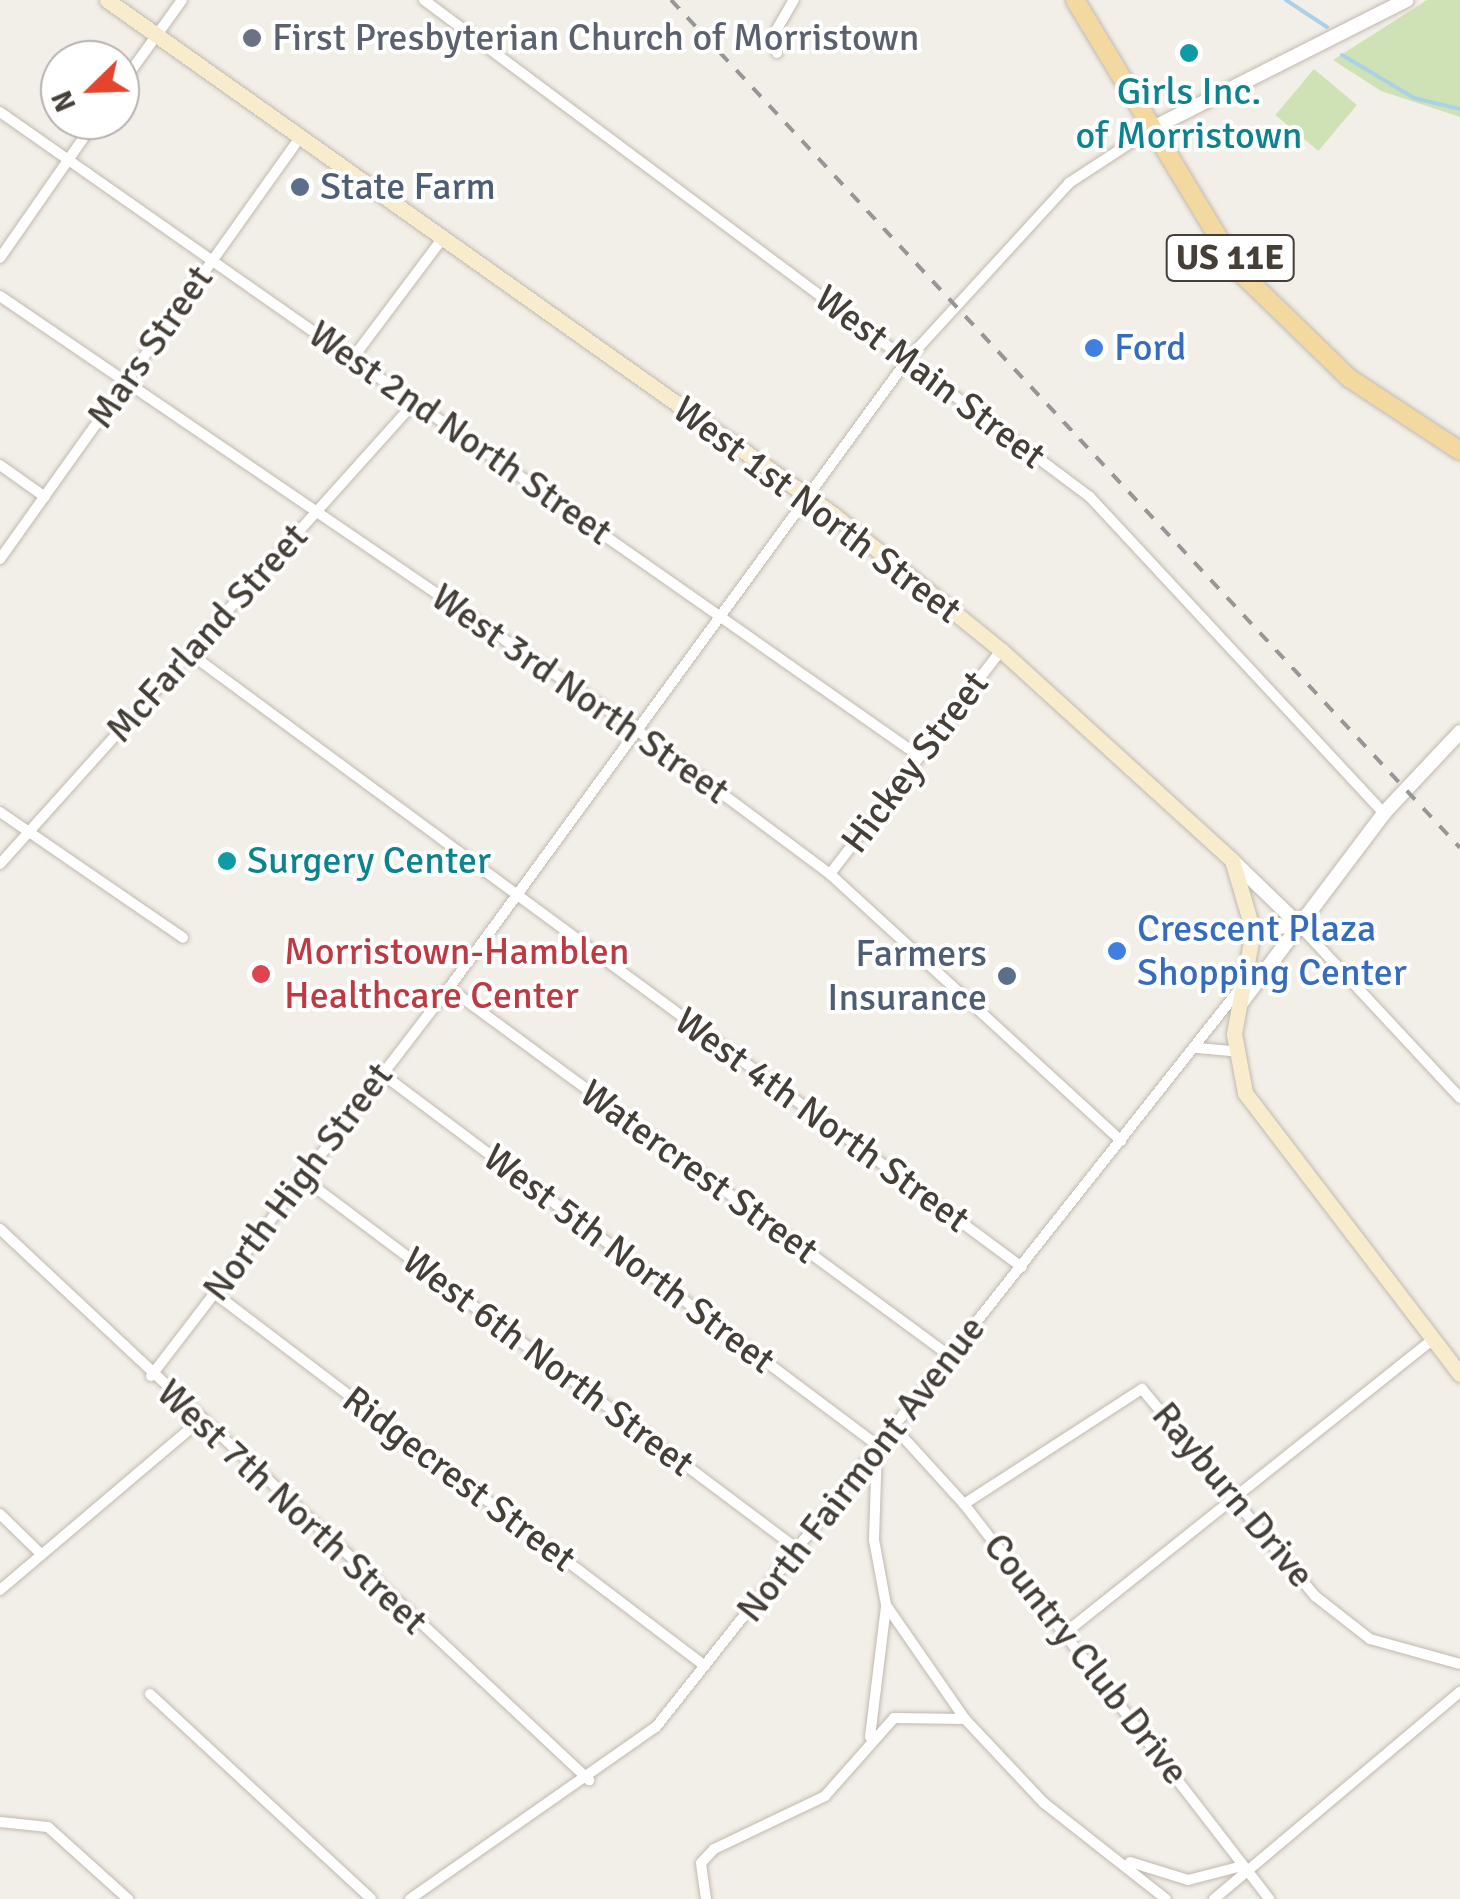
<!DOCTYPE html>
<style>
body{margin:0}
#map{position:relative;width:1460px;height:1899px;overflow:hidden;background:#f2efe8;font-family:Signika,sans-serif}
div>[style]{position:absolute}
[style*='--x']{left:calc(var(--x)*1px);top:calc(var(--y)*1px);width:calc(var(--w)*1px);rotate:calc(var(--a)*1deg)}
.green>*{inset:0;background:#cfe2b6;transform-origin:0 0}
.stream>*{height:4px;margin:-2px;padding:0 2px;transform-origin:2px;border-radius:2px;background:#abd1e8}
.roads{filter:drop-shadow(0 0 2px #c0b9af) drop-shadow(0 0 2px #c0b9af)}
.minor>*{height:10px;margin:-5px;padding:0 5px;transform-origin:5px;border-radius:5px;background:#fff}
.tertiary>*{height:14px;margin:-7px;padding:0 7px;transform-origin:7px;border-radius:7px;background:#fff}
.secondary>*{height:15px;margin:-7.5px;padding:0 7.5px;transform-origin:7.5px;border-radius:7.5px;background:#f9eccc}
.primary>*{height:18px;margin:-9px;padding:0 9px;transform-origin:9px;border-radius:9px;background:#f3d9a0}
.rail>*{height:4px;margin-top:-2px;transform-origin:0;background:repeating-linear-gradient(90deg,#969696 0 12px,transparent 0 24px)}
.dots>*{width:28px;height:28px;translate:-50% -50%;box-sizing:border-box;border:5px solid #fff;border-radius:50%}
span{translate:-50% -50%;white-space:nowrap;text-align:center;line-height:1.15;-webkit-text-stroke:8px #fff;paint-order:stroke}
.shield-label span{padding:2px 8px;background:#fff;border:2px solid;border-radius:8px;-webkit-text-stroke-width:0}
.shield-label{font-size:35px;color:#453f38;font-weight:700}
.worship-label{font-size:38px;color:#5b616d}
.left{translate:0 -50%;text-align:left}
.culture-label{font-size:38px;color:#0d838f}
.service-label{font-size:38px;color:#4e5e75}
.right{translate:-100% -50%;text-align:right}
.street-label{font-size:38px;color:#453f38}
.shop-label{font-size:38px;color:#366cbe}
.health-label{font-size:38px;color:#be3a42}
.north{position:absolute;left:40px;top:40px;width:100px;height:100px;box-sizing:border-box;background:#fff;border:2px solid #b5b2af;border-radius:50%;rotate:247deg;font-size:28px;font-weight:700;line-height:40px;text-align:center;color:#453f38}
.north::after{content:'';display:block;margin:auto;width:35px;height:45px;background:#e3452f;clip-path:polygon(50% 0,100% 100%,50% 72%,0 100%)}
</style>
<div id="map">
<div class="green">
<div style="clip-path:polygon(1427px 0,1460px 0,1460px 117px,1381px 91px,1333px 60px)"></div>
<div style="left:1314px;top:69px;width:56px;height:60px;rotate:40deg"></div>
</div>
<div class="stream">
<div style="--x:1286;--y:0;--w:49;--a:33.4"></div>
<div style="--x:1342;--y:55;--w:84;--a:30.8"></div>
<div style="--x:1414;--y:98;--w:47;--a:13.4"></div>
</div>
<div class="roads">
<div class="minor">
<div style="--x:424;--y:0;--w:831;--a:36.73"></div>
<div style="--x:1090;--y:497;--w:432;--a:47.1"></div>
<div style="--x:777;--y:53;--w:24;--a:-90"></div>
<div style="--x:777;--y:29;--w:34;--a:-60"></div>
<div style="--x:120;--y:86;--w:106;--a:-54.2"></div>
<div style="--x:0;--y:112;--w:1122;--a:35.02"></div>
<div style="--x:0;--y:258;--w:168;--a:-55.2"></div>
<div style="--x:0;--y:296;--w:767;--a:34.27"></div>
<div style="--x:634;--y:728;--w:244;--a:36.7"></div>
<div style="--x:830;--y:874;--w:395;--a:42.5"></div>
<div style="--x:352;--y:359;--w:151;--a:-53.1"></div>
<div style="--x:0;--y:465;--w:55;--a:35.4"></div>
<div style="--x:0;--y:559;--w:519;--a:-54.56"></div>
<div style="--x:188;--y:652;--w:1036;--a:36.41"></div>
<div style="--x:0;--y:812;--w:222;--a:34.5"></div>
<div style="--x:0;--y:864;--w:621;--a:-48.07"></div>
<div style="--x:830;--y:874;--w:282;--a:-52.6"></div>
<div style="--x:1298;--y:924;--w:238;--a:47"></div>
<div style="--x:449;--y:988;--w:622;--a:36.3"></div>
<div style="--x:1197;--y:1048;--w:37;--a:5"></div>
<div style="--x:381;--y:1073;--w:620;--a:36.87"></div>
<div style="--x:300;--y:1176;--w:620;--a:36.87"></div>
<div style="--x:0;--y:1229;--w:807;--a:43.09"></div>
<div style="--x:213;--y:1292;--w:618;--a:37.24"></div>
<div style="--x:151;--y:1376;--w:489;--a:-52.5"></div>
<div style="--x:449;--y:988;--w:779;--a:-53.88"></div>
<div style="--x:908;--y:359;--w:239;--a:-47.5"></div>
<div style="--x:1069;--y:183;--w:100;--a:-33.2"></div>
<div style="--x:893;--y:1426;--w:105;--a:47.7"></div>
<div style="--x:964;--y:1504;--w:499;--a:52.3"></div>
<div style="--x:877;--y:1445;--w:95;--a:91.8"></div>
<div style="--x:874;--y:1540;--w:66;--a:79.5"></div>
<div style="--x:886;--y:1605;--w:139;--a:55.3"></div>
<div style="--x:965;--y:1719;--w:115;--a:46.8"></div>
<div style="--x:1044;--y:1803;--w:155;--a:38.2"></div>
<div style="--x:964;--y:1504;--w:212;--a:-32.9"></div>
<div style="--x:1142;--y:1389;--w:270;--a:50.1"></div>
<div style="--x:1315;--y:1596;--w:70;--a:38"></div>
<div style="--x:1370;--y:1639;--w:93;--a:15.5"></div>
<div style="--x:0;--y:1514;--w:54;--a:44.3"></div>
<div style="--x:0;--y:1590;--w:258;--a:-40.3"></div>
<div style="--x:1065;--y:1633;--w:471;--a:-38.6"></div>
<div style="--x:150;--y:1694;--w:301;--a:42.8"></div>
<div style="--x:870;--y:1737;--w:132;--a:-83"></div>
<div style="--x:0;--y:1822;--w:48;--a:5.9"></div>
<div style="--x:48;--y:1827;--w:108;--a:42"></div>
<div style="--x:1130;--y:1862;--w:61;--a:17.2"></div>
<div style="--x:1188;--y:1880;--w:56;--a:-14.5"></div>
<div style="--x:410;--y:1899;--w:300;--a:-35"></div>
<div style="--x:656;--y:1727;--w:938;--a:-51.66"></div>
<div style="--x:706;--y:1899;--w:36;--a:-98"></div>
<div style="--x:701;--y:1863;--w:19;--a:-47"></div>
<div style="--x:714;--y:1849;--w:123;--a:-25.5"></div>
<div style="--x:825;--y:1796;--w:104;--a:-48.5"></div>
<div style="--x:894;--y:1718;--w:71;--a:0.8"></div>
<div style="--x:1214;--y:1899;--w:322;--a:-40.1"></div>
</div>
<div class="tertiary">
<div style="--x:1153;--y:128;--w:284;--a:-26.8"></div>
<div style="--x:1232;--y:860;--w:92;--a:44.1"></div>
<div style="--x:1253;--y:931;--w:46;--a:-8.8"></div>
<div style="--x:1241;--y:1003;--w:238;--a:-53"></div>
<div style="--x:1384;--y:813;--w:111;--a:-46.8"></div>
</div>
<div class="secondary">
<div style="--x:107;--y:0;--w:891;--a:35.31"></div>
<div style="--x:834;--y:515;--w:215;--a:39"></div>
<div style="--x:1001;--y:650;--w:312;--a:42.3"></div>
<div style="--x:1232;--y:860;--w:74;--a:73.5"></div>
<div style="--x:1253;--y:931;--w:105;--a:100.5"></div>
<div style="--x:1234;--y:1034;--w:60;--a:79.4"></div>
<div style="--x:1245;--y:1093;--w:354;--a:52.6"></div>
</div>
<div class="primary">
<div style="--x:1075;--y:0;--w:315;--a:58.9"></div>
<div style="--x:1238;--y:270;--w:155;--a:44.2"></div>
<div style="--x:1349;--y:378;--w:133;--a:33.3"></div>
</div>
</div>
<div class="rail">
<div style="--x:671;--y:0;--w:1158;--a:47.06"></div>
</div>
<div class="dots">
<div style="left:252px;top:38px;background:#6b7280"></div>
<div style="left:1189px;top:53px;background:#0f9aa8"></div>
<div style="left:300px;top:187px;background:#5c6f8a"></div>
<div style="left:1094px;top:348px;background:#3f7fe0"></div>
<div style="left:227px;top:861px;background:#0f9aa8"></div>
<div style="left:1117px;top:951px;background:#3f7fe0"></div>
<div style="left:261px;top:974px;background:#e0444e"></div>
<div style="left:1007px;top:976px;background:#5c6f8a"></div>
</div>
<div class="shield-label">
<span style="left:1230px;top:258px">US 11E</span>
</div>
<div class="worship-label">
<span class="left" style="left:272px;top:38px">First Presbyterian Church of Morristown</span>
</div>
<div class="culture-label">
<span style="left:1189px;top:114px">Girls Inc.<br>of Morristown</span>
<span class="left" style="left:247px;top:861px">Surgery Center</span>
</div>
<div class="service-label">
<span class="left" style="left:320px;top:187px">State Farm</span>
<span class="right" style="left:987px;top:976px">Farmers<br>Insurance</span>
</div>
<div class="street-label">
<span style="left:150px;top:347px;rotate:-55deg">Mars Street</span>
<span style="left:930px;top:377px;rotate:37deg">West Main Street</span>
<span style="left:460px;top:433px;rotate:35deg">West 2nd North Street</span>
<span style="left:817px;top:510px;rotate:37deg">West 1st North Street</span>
<span style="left:207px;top:633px;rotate:-48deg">McFarland Street</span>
<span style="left:580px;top:694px;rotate:35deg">West 3rd North Street</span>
<span style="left:915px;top:762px;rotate:-53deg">Hickey Street</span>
<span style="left:822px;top:1120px;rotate:36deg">West 4th North Street</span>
<span style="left:699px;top:1172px;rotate:36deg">Watercrest Street</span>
<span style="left:298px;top:1182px;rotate:-53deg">North High Street</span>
<span style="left:629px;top:1259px;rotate:37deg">West 5th North Street</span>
<span style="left:548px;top:1362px;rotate:37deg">West 6th North Street</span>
<span style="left:861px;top:1469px;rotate:-52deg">North Fairmont Avenue</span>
<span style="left:459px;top:1479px;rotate:37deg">Ridgecrest Street</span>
<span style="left:1233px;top:1495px;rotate:50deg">Rayburn Drive</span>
<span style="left:292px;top:1507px;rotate:43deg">West 7th North Street</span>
<span style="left:1086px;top:1659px;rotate:52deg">Country Club Drive</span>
</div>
<div class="shop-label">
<span class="left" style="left:1114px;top:348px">Ford</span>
<span class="left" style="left:1137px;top:951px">Crescent Plaza<br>Shopping Center</span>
</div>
<div class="health-label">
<span class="left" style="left:284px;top:974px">Morristown-Hamblen<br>Healthcare Center</span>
</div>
<div class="north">N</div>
</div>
